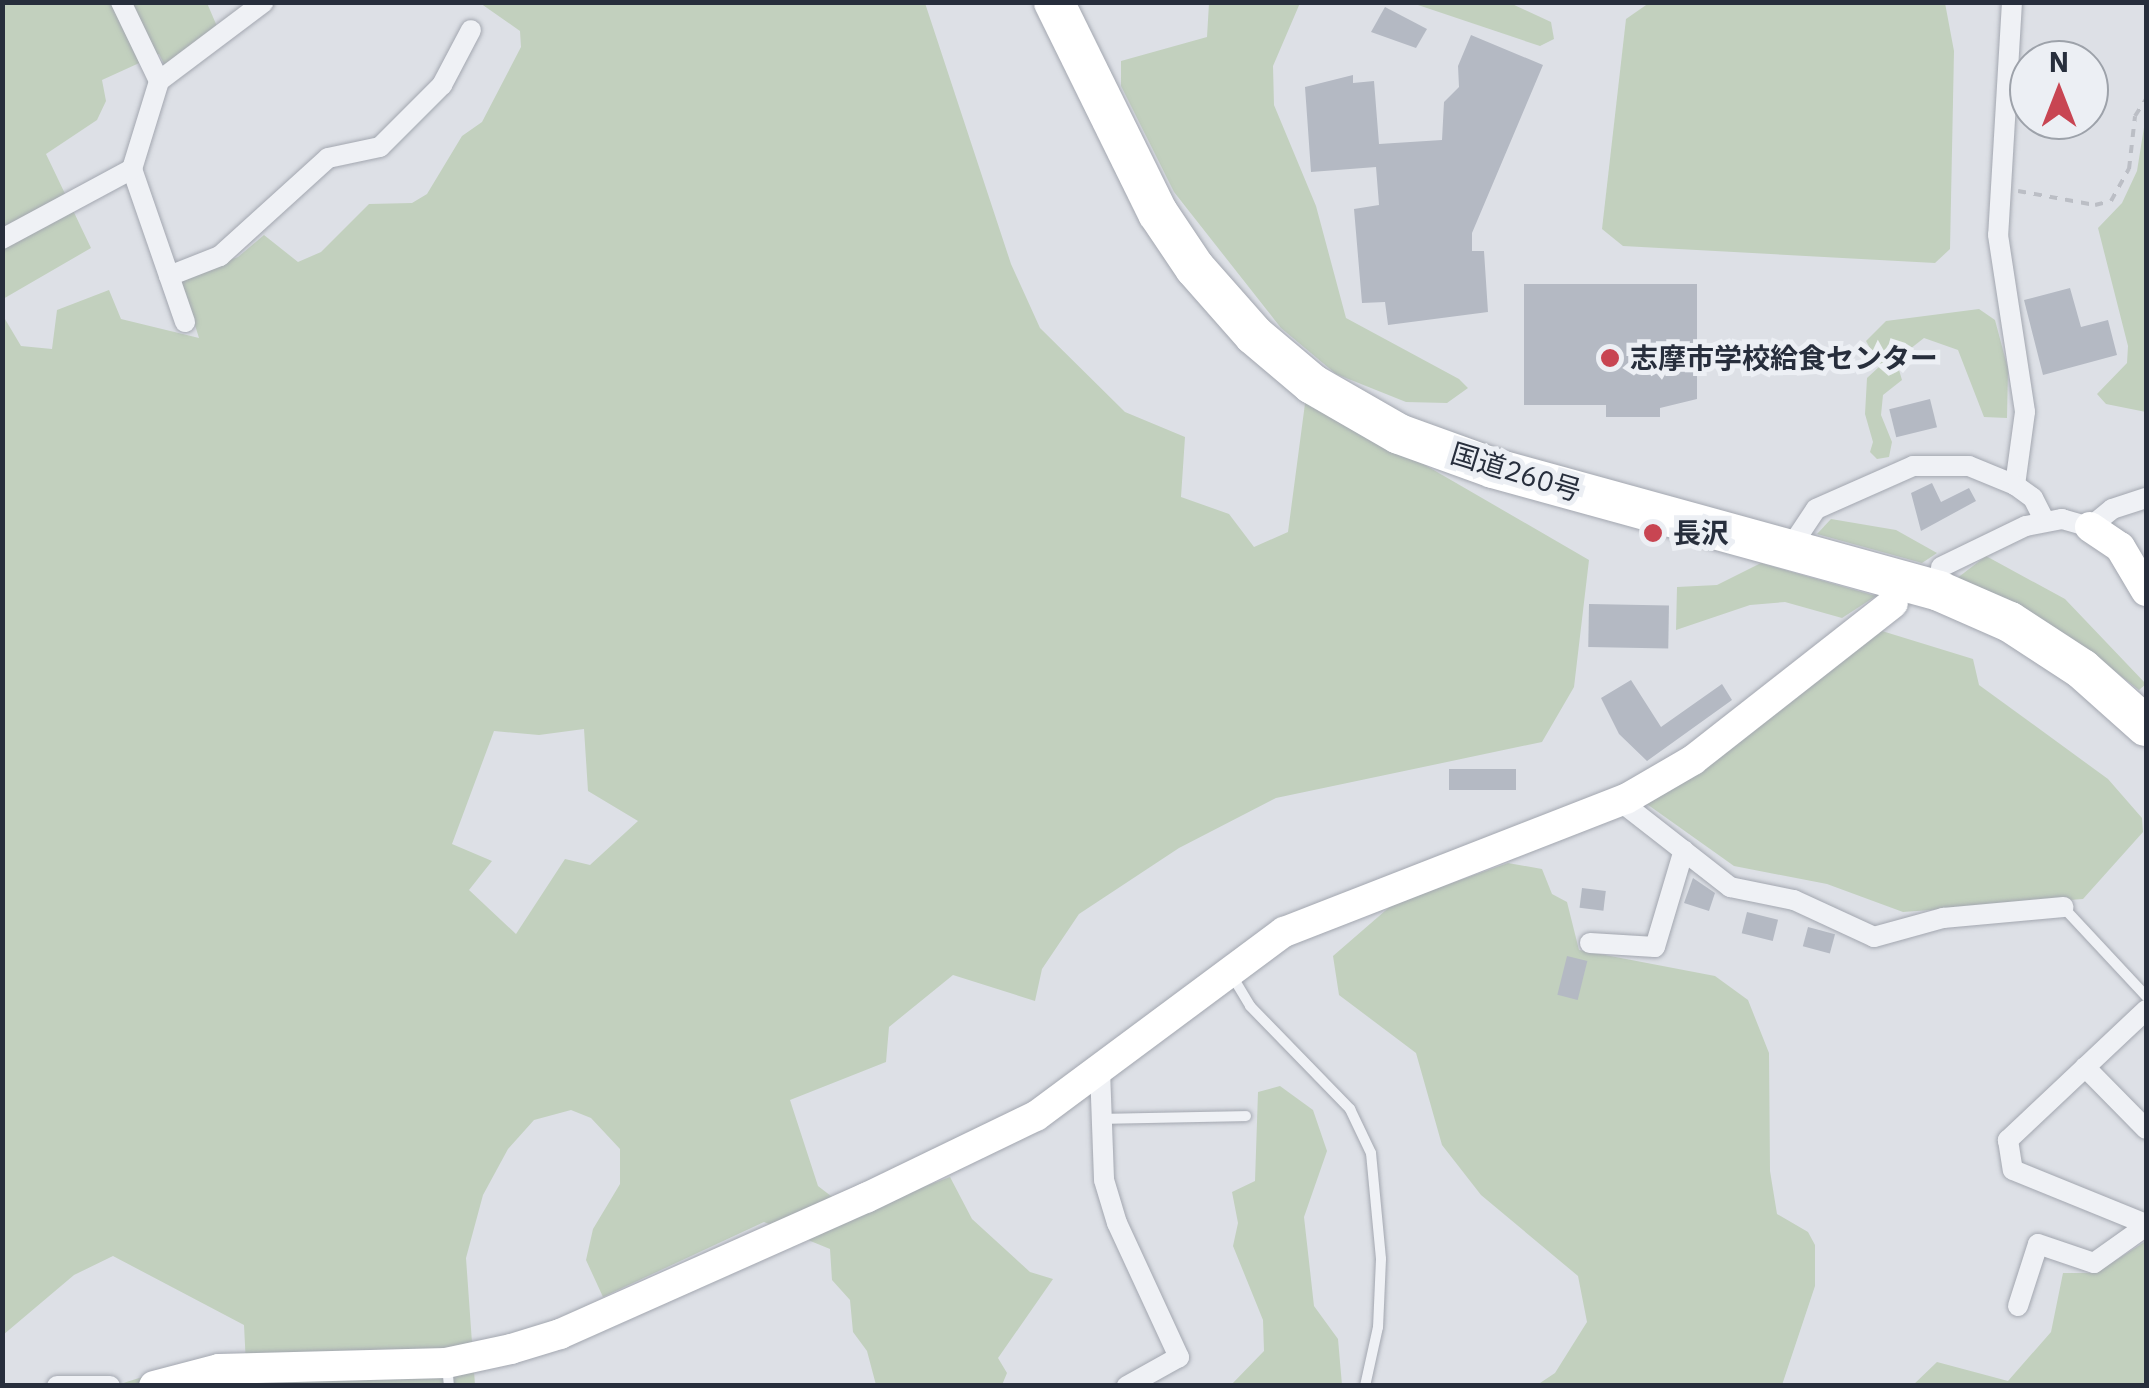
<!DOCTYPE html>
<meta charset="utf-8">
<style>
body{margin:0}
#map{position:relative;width:2149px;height:1388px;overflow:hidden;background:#dde0e6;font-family:"IBM Plex Sans","Noto Sans JP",sans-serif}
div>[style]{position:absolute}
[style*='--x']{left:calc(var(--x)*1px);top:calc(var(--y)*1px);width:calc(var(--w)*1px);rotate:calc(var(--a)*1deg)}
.green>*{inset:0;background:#c2d0be}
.building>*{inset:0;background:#b4b9c3;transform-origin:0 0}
.path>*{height:4px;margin-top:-2px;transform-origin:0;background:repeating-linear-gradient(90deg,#bbbec5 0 8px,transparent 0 16px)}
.roads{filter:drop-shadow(0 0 2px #a3a7b0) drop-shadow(0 0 2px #a3a7b0)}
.lane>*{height:10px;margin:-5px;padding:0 5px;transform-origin:5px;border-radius:5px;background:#eff1f5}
.street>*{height:20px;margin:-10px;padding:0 10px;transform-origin:10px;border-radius:10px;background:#eff1f5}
.secondary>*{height:30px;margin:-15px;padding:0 15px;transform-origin:15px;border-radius:15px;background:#fff}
.highway>*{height:40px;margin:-20px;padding:0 20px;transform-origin:20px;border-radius:20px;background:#fff}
.dots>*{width:28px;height:28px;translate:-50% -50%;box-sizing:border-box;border:5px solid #eceff4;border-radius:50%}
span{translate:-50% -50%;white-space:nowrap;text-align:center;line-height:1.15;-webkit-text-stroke:10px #eceff4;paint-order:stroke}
.poi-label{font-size:28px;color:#272e3c;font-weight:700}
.left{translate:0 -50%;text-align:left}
.street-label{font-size:28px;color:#272e3c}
.frame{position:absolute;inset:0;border:5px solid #272e3c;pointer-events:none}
.north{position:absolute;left:2009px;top:40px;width:100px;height:100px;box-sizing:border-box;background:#eceff4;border:2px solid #9da2aa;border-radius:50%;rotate:0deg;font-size:28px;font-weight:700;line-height:40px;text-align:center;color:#272e3c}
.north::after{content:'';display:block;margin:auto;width:35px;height:45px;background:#c84552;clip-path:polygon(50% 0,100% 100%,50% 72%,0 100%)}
</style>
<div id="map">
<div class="green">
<div style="clip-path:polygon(3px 3px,207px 3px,219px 31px,168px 72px,159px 54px,102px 80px,106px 101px,97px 120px,46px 154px,91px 248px,3px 299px)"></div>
<div style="clip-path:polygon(evenodd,480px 3px,925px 3px,1011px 264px,1040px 328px,1125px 412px,1185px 437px,1181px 497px,1229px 514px,1254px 547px,1288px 532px,1306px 396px,1589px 560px,1574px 687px,1542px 742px,1276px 798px,1179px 848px,1079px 914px,1042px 969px,1035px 1001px,953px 975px,889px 1027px,886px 1062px,790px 1100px,818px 1186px,853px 1213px,950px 1177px,972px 1219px,1030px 1272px,1053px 1279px,998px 1358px,1007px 1373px,1002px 1385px,876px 1385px,867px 1351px,853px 1332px,850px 1300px,832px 1280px,830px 1249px,764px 1222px,603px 1297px,586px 1260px,593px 1229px,620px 1184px,620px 1149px,591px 1118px,571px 1110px,534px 1120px,508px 1149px,483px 1195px,466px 1258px,475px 1385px,117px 1385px,155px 1373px,246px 1365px,244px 1325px,113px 1256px,74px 1275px,3px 1335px,2px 314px,21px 346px,52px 349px,57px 310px,109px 290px,121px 319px,199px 338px,180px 277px,238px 257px,264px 235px,298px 262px,321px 252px,369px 204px,412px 203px,427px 194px,462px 136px,482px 122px,521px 47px,520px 31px,480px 3px,584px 729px,588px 791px,638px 821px,590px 865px,565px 859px,516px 934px,469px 890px,492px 861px,452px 844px,494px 731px,539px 735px,584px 729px)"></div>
<div style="clip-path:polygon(1209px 3px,1300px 3px,1273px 66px,1274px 105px,1316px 206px,1346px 318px,1459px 379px,1468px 388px,1447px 403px,1406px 402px,1336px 374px,1281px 328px,1174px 192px,1121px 86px,1121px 61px,1207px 37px)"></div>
<div style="clip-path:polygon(1412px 3px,1510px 3px,1551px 22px,1554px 39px,1540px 46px)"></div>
<div style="clip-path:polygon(1649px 3px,1945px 3px,1954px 51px,1950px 249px,1935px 263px,1623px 246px,1602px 229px,1626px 19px)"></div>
<div style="clip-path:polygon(2146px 115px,2146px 412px,2106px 404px,2097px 394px,2127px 363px,2128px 346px,2098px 228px,2122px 203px,2137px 171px)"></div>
<div style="clip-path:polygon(1979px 309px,1995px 320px,2008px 369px,2007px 418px,1984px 417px,1958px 350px,1924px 338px,1896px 360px,1902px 380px,1883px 395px,1881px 415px,1892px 442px,1889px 457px,1877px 459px,1870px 452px,1873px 442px,1865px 414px,1867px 378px,1880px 366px,1866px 341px,1886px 321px)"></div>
<div style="clip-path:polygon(1831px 519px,1896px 530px,1937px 553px,1922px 563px,1817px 534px)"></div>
<div style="clip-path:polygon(1986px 556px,2065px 599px,2146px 684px,2139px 690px,2085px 648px,1956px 579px)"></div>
<div style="clip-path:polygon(1761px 563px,1876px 596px,1842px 618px,1785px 602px,1750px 605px,1676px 630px,1677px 587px,1717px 585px)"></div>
<div style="clip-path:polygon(1882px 631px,1973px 659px,1979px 685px,2108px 779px,2142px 818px,2143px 832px,2083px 899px,1903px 912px,1827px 884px,1734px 866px,1644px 802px)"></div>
<div style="clip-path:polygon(1508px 863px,1542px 869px,1552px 894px,1567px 902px,1579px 950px,1715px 976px,1748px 1000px,1769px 1053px,1770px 1171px,1777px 1214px,1808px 1232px,1815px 1245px,1815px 1286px,1782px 1385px,1537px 1385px,1555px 1373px,1587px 1322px,1578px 1276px,1481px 1195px,1442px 1145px,1416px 1053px,1339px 995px,1333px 956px,1393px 904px)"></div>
<div style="clip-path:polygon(1280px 1086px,1313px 1110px,1327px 1151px,1304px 1217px,1314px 1306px,1338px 1339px,1342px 1385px,1231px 1385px,1264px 1351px,1263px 1320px,1233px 1246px,1238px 1223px,1232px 1192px,1255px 1181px,1258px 1092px)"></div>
<div style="clip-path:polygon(2146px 1241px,2146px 1385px,1912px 1386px,1937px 1362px,2008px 1381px,2051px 1332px,2063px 1273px,2096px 1273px)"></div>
</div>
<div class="building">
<div style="clip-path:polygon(1385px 7px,1427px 29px,1416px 48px,1371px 32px)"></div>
<div style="clip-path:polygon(1471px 35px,1543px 65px,1472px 233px,1472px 251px,1484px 251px,1488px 312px,1388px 325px,1385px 302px,1362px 303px,1354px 209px,1379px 205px,1376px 167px,1311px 172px,1305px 87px,1353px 75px,1353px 83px,1374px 81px,1379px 144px,1442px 140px,1444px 102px,1459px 87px,1458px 66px)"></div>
<div style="clip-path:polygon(1524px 284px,1697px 284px,1697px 399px,1660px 408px,1660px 417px,1606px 417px,1606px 405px,1524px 405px)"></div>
<div style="clip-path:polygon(2070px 288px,2081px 327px,2108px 320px,2117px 355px,2043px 375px,2024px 300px)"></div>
<div style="left:1930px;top:399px;width:29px;height:42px;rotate:76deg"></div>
<div style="clip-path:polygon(1932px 483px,1941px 502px,1969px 488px,1976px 501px,1921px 531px,1911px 493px)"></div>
<div style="left:1589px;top:604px;width:80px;height:43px;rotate:1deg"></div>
<div style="clip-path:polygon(1631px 680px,1661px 727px,1722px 684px,1732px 700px,1647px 761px,1619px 734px,1601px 698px)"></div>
<div style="left:1516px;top:769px;width:21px;height:67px;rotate:90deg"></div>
<div style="clip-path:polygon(1693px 878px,1715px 893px,1709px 911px,1684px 903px)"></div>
<div style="left:1582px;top:888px;width:24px;height:20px;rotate:7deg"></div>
<div style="left:1747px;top:912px;width:32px;height:22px;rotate:14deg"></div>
<div style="left:1808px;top:927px;width:28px;height:20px;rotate:15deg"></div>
<div style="left:1567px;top:956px;width:21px;height:40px;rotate:14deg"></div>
</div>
<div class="path">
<div style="--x:2018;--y:191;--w:78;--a:10.3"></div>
<div style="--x:2095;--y:205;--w:16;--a:-14"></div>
<div style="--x:2111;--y:201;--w:37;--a:-61"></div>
<div style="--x:2129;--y:169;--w:53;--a:-83.5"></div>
<div style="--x:2135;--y:116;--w:20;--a:-57"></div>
</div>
<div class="roads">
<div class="lane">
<div style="--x:2063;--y:907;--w:122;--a:47"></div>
<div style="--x:1231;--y:974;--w:37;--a:59"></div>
<div style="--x:1250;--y:1006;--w:144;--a:45.8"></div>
<div style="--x:1350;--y:1109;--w:49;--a:64.5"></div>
<div style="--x:1371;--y:1153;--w:106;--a:84.6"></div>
<div style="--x:1381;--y:1259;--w:68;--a:92.5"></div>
<div style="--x:1378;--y:1327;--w:60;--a:102.4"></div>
<div style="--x:1102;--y:1119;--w:144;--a:-1.2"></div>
<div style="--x:447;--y:1364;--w:22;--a:85"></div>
</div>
<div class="street">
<div style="--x:2012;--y:2;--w:233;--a:93.4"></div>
<div style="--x:1998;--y:235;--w:179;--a:81.3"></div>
<div style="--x:2025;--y:412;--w:74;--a:97.8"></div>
<div style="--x:159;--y:81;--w:131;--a:-37"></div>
<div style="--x:132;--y:169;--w:162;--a:70.9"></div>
<div style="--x:2;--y:239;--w:148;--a:-28.3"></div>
<div style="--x:132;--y:169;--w:92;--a:-72.9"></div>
<div style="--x:159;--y:81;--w:88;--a:-115.7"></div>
<div style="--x:169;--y:276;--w:55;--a:-21.4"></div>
<div style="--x:220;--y:256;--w:146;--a:-42.2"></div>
<div style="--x:328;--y:158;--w:53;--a:-11.9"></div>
<div style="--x:380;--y:147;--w:88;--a:-45"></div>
<div style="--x:442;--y:85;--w:62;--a:-62.2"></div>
<div style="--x:1788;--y:551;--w:50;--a:-56.3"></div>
<div style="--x:1816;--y:509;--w:106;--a:-23.9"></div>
<div style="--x:1913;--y:466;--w:56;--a:0"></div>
<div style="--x:1969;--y:466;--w:50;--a:22.4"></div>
<div style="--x:2015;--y:485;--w:22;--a:36"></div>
<div style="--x:2033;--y:498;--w:25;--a:63"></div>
<div style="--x:1941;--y:567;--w:94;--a:-25.8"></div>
<div style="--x:2026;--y:526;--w:37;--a:-11"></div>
<div style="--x:2062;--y:519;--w:29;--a:16"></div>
<div style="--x:2090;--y:527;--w:28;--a:-39"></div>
<div style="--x:2112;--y:509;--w:36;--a:-18"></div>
<div style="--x:1620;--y:801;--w:140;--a:38"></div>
<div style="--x:1730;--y:887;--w:65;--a:11.5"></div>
<div style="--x:1794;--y:900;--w:88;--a:24.8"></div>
<div style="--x:1874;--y:937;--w:72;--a:-15.4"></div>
<div style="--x:1943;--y:918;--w:121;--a:-5.2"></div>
<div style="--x:1590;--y:943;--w:65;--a:3.5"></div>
<div style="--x:1655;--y:947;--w:101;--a:-73.4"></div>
<div style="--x:2146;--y:1010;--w:190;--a:136.7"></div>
<div style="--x:2008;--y:1140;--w:30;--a:81"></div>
<div style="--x:2013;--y:1170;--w:144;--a:22.1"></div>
<div style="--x:2085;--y:1067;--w:87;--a:45.5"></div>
<div style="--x:1100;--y:1070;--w:110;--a:87.9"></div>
<div style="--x:1104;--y:1180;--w:45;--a:73.2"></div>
<div style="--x:1117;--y:1223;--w:148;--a:65.2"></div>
<div style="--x:1179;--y:1357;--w:60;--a:150.9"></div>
<div style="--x:2018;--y:1306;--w:65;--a:-72.1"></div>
<div style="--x:2038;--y:1244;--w:59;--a:18.7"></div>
<div style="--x:2094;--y:1263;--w:64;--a:-35.4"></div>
<div style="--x:57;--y:1386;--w:53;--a:0"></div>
</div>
<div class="secondary">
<div style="--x:2090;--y:527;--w:36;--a:34"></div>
<div style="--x:2120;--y:547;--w:51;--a:59.4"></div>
<div style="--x:154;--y:1386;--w:67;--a:-14.7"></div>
<div style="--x:219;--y:1369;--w:227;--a:-1.5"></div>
<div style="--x:446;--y:1363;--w:66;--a:-12.2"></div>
<div style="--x:511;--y:1349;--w:51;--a:-17"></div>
<div style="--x:560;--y:1334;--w:335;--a:-24"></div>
<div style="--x:866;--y:1198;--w:189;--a:-25.8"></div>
<div style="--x:1036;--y:1116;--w:309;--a:-36.6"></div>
<div style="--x:1284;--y:932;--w:367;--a:-21.3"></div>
<div style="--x:1626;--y:799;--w:78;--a:-30.2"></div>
<div style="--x:1693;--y:760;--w:254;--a:-38.1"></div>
</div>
<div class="highway">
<div style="--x:1054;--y:2;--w:235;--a:63.8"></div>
<div style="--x:1158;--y:213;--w:66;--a:56.1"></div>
<div style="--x:1195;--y:268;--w:89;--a:48.6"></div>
<div style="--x:1254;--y:335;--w:76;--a:40.2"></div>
<div style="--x:1312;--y:384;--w:100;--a:29.9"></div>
<div style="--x:1399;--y:434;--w:100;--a:19.9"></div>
<div style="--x:1493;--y:468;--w:463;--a:15.4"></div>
<div style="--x:1939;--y:591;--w:77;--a:23.6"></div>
<div style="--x:2010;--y:622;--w:86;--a:33.1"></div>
<div style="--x:2082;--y:669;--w:86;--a:41.7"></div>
</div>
</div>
<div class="dots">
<div style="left:1610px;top:358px;background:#c84552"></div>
<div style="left:1653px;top:533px;background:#c84552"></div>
</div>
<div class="poi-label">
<span class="left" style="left:1630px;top:358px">志摩市学校給食センター</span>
<span class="left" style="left:1673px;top:533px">長沢</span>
</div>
<div class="street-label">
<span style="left:1516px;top:472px;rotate:17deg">国道260号</span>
</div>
<div class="frame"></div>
<div class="north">N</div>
</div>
